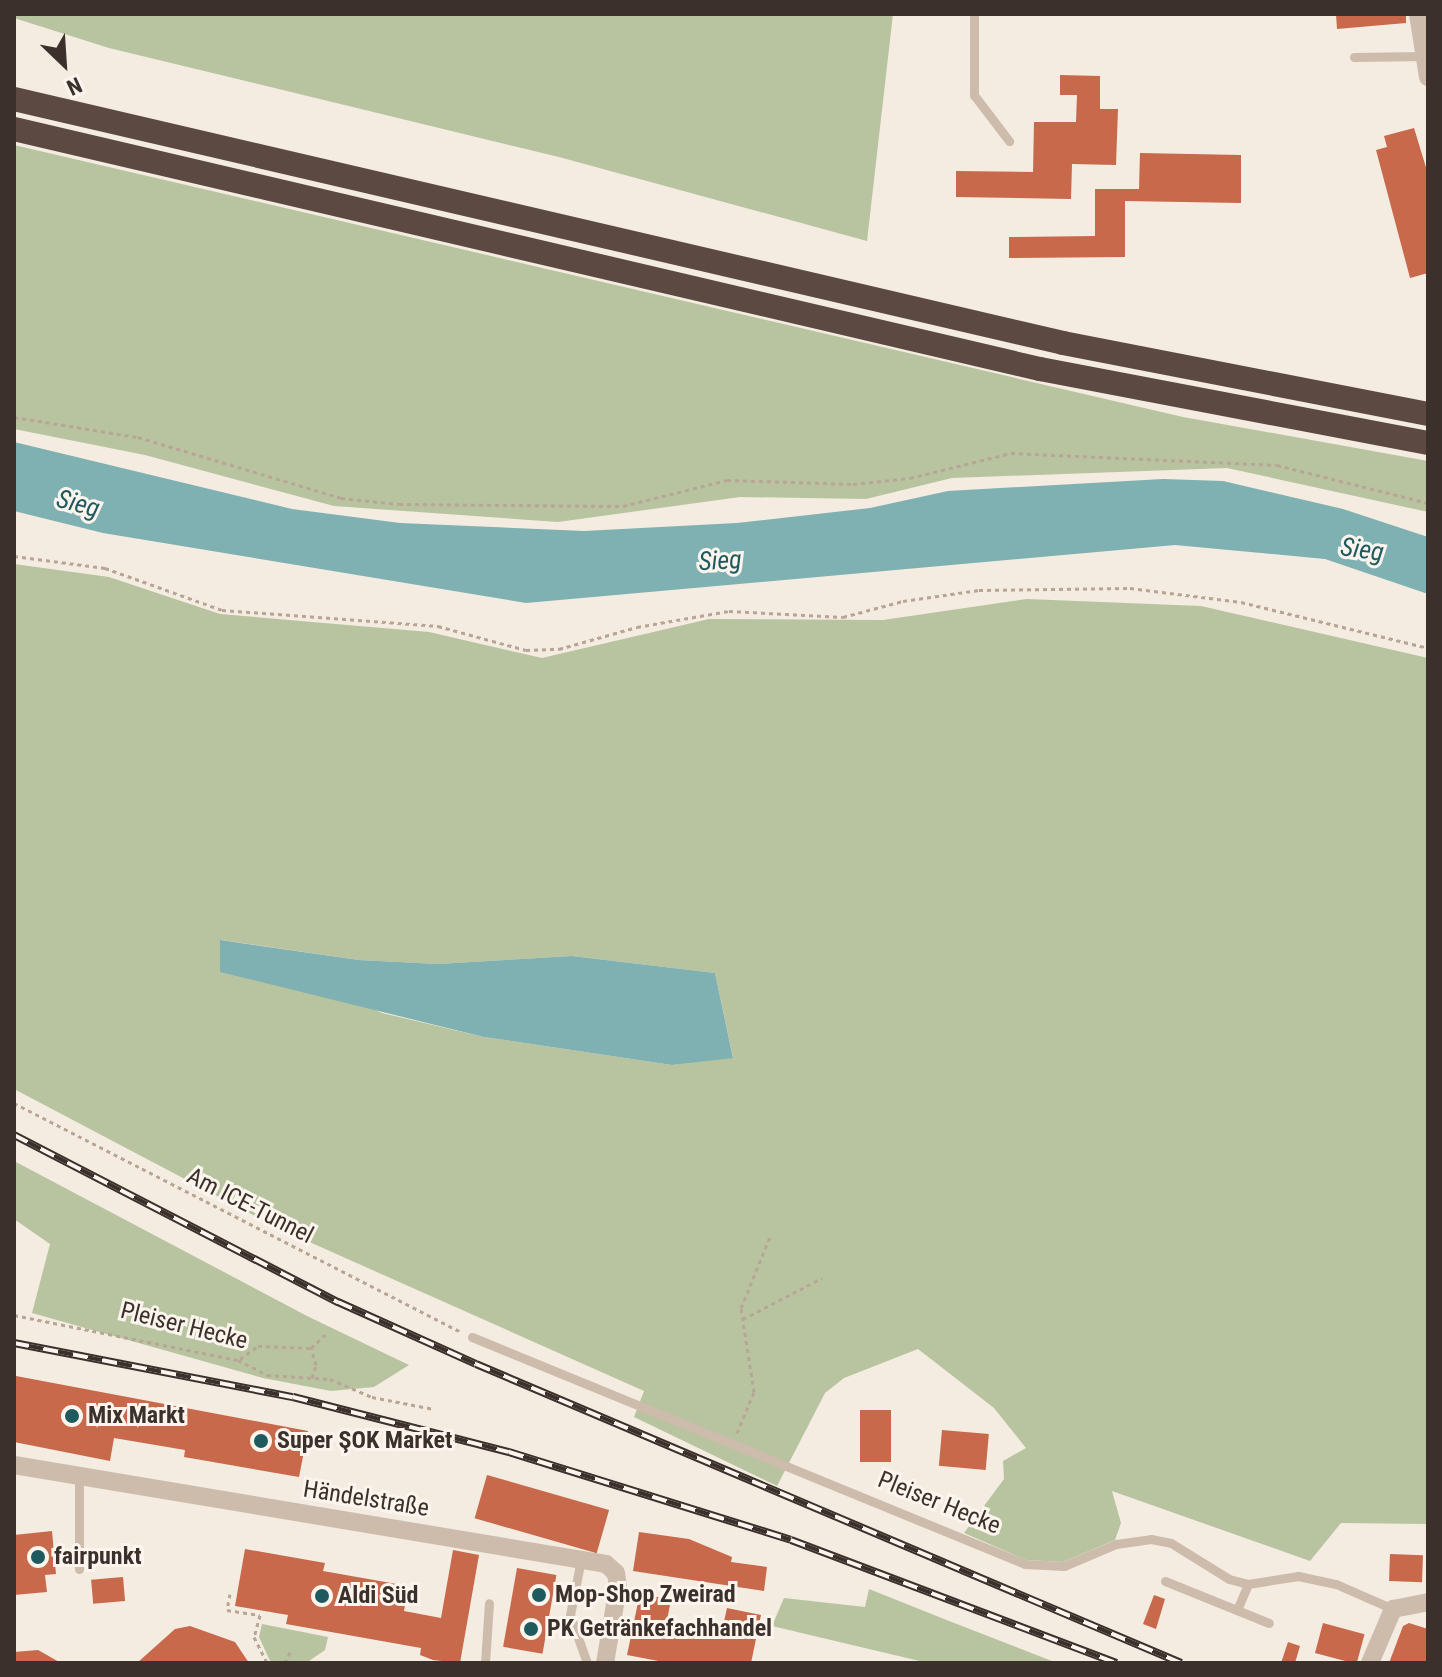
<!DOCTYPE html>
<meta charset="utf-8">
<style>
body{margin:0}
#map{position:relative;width:1442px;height:1677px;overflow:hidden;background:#f4ebe1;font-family:"Roboto Condensed",sans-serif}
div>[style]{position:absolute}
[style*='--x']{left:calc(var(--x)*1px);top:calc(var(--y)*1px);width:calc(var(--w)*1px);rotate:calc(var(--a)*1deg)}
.green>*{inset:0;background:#b8c4a0}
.water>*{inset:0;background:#7fb0b2}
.building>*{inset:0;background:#c8694b;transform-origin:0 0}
.path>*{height:3px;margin-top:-1.5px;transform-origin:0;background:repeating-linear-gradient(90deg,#b9a596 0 4px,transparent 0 8px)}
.service>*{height:9px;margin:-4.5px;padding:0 4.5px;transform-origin:4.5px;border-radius:4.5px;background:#cdbbac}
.minor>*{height:18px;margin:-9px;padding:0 9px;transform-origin:9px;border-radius:9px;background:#cdbbac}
.motorway>*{height:24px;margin:-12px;padding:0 12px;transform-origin:12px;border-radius:12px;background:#5c4a42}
.rail>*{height:8px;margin-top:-4px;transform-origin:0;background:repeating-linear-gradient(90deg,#fbf5ee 0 15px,#3b302b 0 30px);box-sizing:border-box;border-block:2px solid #3b302b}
.dots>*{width:22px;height:22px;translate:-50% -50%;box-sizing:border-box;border:4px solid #fbf5ee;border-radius:50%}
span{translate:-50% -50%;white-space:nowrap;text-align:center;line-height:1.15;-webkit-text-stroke:6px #fbf5ee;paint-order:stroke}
.street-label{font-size:24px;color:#3b302b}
.poi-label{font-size:24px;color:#3b302b;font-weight:700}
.left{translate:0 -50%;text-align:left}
.water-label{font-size:26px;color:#1f5a5e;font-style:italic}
.frame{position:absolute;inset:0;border:16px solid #3b302b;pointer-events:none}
.north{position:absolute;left:24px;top:24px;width:80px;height:80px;-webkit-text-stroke:6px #fbf5ee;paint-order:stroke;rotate:155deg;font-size:22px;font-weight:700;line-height:32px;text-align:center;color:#3b302b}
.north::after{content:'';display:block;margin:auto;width:28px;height:36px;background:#3b302b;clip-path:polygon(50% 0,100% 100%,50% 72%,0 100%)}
</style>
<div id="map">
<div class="green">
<div style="clip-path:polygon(14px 14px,893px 14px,867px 241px,559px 157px,109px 48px,14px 18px)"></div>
<div style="clip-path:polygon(14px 145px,1183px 417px,1428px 461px,1428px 512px,1227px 468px,952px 478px,866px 499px,740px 497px,558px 522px,334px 506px,145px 455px,14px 429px)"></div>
<div style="clip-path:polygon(evenodd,14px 564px,109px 577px,220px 614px,429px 632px,542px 658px,709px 619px,883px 620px,1027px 599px,1201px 606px,1428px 658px,1428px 1524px,1341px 1523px,1310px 1561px,1112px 1491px,1121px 1523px,1115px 1540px,1063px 1562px,1026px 1560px,964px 1533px,1004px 1479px,1003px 1461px,1026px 1448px,994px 1408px,918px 1349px,844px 1378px,825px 1393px,777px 1486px,634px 1417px,644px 1391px,278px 1228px,14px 1089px,14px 564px,221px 940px,359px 960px,438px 964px,572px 956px,715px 973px,733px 1057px,672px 1065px,484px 1037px,382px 1013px,221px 940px)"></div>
<div style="clip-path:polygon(14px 1161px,309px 1317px,409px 1365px,374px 1387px,331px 1391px,263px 1378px,32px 1313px,50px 1244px,14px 1219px)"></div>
<div style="clip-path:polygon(869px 1589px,944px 1619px,1057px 1663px,928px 1663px,772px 1626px,784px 1598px,865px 1607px)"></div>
<div style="clip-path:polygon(262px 1624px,328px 1637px,325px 1650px,306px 1663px,271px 1663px,259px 1637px)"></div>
</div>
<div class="water">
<div style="clip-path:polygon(14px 442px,292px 509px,400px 523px,584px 531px,737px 523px,870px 508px,948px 491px,1163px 479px,1223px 481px,1343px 509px,1428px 537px,1428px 594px,1325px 559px,1175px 545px,526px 603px,103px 533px,14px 511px)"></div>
<div style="clip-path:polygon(220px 940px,359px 960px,438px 964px,572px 956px,715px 973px,733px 1058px,672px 1065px,484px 1037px,220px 972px)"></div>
</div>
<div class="building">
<div style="clip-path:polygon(1336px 14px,1406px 14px,1406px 23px,1337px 29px)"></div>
<div style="clip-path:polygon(1060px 75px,1100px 76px,1100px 109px,1118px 109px,1116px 165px,1072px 164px,1071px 199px,956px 197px,956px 171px,1033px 172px,1034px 122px,1076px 122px,1077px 95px,1060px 95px)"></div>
<div style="clip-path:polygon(1414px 128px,1428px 174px,1428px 273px,1410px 278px,1376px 150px,1387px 147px,1384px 136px)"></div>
<div style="clip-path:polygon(1140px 153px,1241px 155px,1241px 203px,1125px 201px,1125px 257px,1009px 258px,1009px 237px,1095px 236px,1095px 189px,1139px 189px)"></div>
<div style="clip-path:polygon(16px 1376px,308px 1431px,299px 1477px,184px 1457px,185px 1450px,114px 1438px,110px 1461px,14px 1442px)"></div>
<div style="left:860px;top:1410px;width:31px;height:52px"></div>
<div style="left:942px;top:1430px;width:47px;height:36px;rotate:5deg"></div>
<div style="left:487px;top:1475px;width:127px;height:45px;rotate:16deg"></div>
<div style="clip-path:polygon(52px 1531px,56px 1574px,45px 1575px,47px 1592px,14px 1595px,14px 1535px)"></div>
<div style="clip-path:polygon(639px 1532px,689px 1539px,732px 1557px,731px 1562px,767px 1567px,764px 1591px,633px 1571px)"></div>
<div style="clip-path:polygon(245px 1549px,325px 1563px,323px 1571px,408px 1586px,404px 1611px,441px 1618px,453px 1550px,479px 1555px,460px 1663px,433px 1660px,420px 1655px,421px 1648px,286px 1624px,288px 1615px,235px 1606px)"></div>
<div style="left:1390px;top:1554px;width:33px;height:27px;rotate:2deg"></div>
<div style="left:517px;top:1568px;width:40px;height:80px;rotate:10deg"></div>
<div style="left:123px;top:1577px;width:24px;height:32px;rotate:85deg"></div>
<div style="clip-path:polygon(640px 1593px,671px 1600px,666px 1625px,721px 1635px,727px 1608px,761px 1615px,751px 1663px,669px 1663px,627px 1655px)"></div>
<div style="clip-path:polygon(1154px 1595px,1165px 1599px,1156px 1629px,1143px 1624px)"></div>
<div style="left:1323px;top:1623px;width:43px;height:31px;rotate:15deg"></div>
<div style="clip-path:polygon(1409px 1623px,1428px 1629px,1428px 1663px,1389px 1663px,1403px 1626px)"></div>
<div style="clip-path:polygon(190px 1626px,235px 1642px,249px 1663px,137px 1663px,175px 1629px)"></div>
<div style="clip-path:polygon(1288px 1642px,1300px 1646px,1295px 1663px,1281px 1663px)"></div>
<div style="clip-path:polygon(38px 1650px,61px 1663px,14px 1663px,14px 1652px)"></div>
</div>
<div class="path">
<div style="--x:14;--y:417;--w:126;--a:9.2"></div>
<div style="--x:138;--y:437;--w:212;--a:16.7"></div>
<div style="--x:341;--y:498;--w:58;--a:5.9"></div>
<div style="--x:399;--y:504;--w:224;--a:0.5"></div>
<div style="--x:623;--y:506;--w:107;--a:-14"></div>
<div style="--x:727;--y:480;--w:126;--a:1.8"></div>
<div style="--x:853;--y:484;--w:57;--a:-6"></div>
<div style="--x:910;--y:478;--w:104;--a:-13.9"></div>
<div style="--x:1011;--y:453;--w:266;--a:2.6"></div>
<div style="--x:1277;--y:465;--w:156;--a:14.1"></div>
<div style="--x:14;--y:556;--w:92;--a:7.5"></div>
<div style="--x:105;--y:568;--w:124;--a:19.7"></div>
<div style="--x:222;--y:610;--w:217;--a:4.2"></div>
<div style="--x:438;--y:626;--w:91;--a:15.3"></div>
<div style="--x:526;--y:650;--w:33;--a:-2"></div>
<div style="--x:559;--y:649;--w:81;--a:-15.8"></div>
<div style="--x:637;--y:627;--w:93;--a:-9.9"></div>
<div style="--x:729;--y:611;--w:114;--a:3"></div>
<div style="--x:843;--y:617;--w:62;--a:-14.9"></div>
<div style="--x:903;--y:601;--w:77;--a:-8.2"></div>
<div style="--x:979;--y:590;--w:151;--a:-0.8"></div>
<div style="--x:1130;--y:588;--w:112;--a:7.2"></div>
<div style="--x:1241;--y:602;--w:193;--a:13.8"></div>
<div style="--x:14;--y:1103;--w:502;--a:27.13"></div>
<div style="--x:14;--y:1315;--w:228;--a:11.4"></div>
<div style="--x:238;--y:1360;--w:33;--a:27"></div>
<div style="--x:267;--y:1375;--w:63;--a:3.6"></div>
<div style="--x:330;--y:1379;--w:46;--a:23.2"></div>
<div style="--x:372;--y:1397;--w:63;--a:11"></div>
<div style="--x:743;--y:1319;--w:89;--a:-27.4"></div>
<div style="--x:240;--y:1359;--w:22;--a:-36"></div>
<div style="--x:258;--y:1346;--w:53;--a:2.2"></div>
<div style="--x:312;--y:1378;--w:14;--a:-73"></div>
<div style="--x:316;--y:1365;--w:18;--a:-106"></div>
<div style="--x:311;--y:1348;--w:23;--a:-43"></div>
<div style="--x:737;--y:1433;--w:44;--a:-67.5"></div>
<div style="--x:754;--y:1392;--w:85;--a:-98.8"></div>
<div style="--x:741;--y:1308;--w:80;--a:-67.9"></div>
<div style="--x:230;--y:1594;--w:16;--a:101"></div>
<div style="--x:227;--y:1610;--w:33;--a:9"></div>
<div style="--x:260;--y:1615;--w:23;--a:105"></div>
<div style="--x:254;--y:1637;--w:29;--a:63"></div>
<div style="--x:285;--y:1663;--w:14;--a:-65"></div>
</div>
<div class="service">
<div style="--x:974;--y:14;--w:81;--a:90"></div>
<div style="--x:974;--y:95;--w:58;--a:52.7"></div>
<div style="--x:1354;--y:57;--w:70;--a:-0.8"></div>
<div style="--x:472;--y:1337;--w:598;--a:22.32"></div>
<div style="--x:1025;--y:1564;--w:39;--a:3"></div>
<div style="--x:1064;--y:1566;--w:56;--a:-22.9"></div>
<div style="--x:1116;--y:1544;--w:35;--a:-8"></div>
<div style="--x:1151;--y:1539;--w:20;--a:11"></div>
<div style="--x:1171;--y:1543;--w:68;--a:31.8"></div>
<div style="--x:1229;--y:1579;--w:20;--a:15"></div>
<div style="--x:1248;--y:1584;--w:51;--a:-9.1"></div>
<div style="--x:1298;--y:1576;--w:39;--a:12"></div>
<div style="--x:1336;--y:1584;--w:62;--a:23.7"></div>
<div style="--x:79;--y:1475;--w:94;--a:90"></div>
<div style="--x:581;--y:1559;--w:57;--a:101.1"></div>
<div style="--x:570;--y:1615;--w:51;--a:70.5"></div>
<div style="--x:1165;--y:1581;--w:112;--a:22"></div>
<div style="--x:1237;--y:1610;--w:28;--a:-67"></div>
<div style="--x:485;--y:1663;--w:60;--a:-86.2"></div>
</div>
<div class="minor">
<div style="--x:1418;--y:14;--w:64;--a:81"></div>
<div style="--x:14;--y:1465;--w:600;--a:9.49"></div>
<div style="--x:606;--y:1564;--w:13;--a:42"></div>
<div style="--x:616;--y:1573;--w:14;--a:82"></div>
<div style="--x:618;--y:1587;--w:77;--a:99.7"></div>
<div style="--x:1370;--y:1663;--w:59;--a:-66.9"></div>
<div style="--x:1393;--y:1609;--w:36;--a:-11"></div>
</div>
<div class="motorway">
<div style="--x:14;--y:99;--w:1077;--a:13.09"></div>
<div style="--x:1063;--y:343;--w:372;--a:11"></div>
<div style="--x:14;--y:129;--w:1054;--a:13.17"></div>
<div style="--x:1040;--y:369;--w:395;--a:10.8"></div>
</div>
<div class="rail">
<div style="--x:14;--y:1135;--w:365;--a:27.3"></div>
<div style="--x:338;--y:1302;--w:151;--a:24.2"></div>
<div style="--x:476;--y:1364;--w:766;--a:22.98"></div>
<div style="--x:14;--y:1343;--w:284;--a:11"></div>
<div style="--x:293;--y:1397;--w:223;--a:14.3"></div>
<div style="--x:509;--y:1452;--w:295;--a:17.3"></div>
<div style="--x:791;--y:1540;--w:348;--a:20.7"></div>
</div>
<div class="dots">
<div style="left:72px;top:1416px;background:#1f5a5e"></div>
<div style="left:261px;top:1441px;background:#1f5a5e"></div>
<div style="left:38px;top:1557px;background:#1f5a5e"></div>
<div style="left:539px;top:1595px;background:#1f5a5e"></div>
<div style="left:322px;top:1596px;background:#1f5a5e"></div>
<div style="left:531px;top:1629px;background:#1f5a5e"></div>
</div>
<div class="street-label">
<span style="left:250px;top:1206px;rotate:27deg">Am ICE-Tunnel</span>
<span style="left:184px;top:1326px;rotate:14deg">Pleiser Hecke</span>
<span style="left:366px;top:1499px;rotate:9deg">Händelstraße</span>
<span style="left:939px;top:1503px;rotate:22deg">Pleiser Hecke</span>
</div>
<div class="poi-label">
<span class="left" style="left:88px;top:1416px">Mix Markt</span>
<span class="left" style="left:277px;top:1441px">Super ŞOK Market</span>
<span class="left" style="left:54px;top:1557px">fairpunkt</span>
<span class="left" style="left:555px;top:1595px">Mop-Shop Zweirad</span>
<span class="left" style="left:338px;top:1596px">Aldi Süd</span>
<span class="left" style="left:547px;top:1629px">PK Getränkefachhandel</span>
</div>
<div class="water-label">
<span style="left:78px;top:504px;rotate:15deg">Sieg</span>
<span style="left:1362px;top:550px;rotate:8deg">Sieg</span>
<span style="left:720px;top:561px;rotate:-3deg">Sieg</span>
</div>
<div class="frame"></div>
<div class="north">N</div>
</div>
